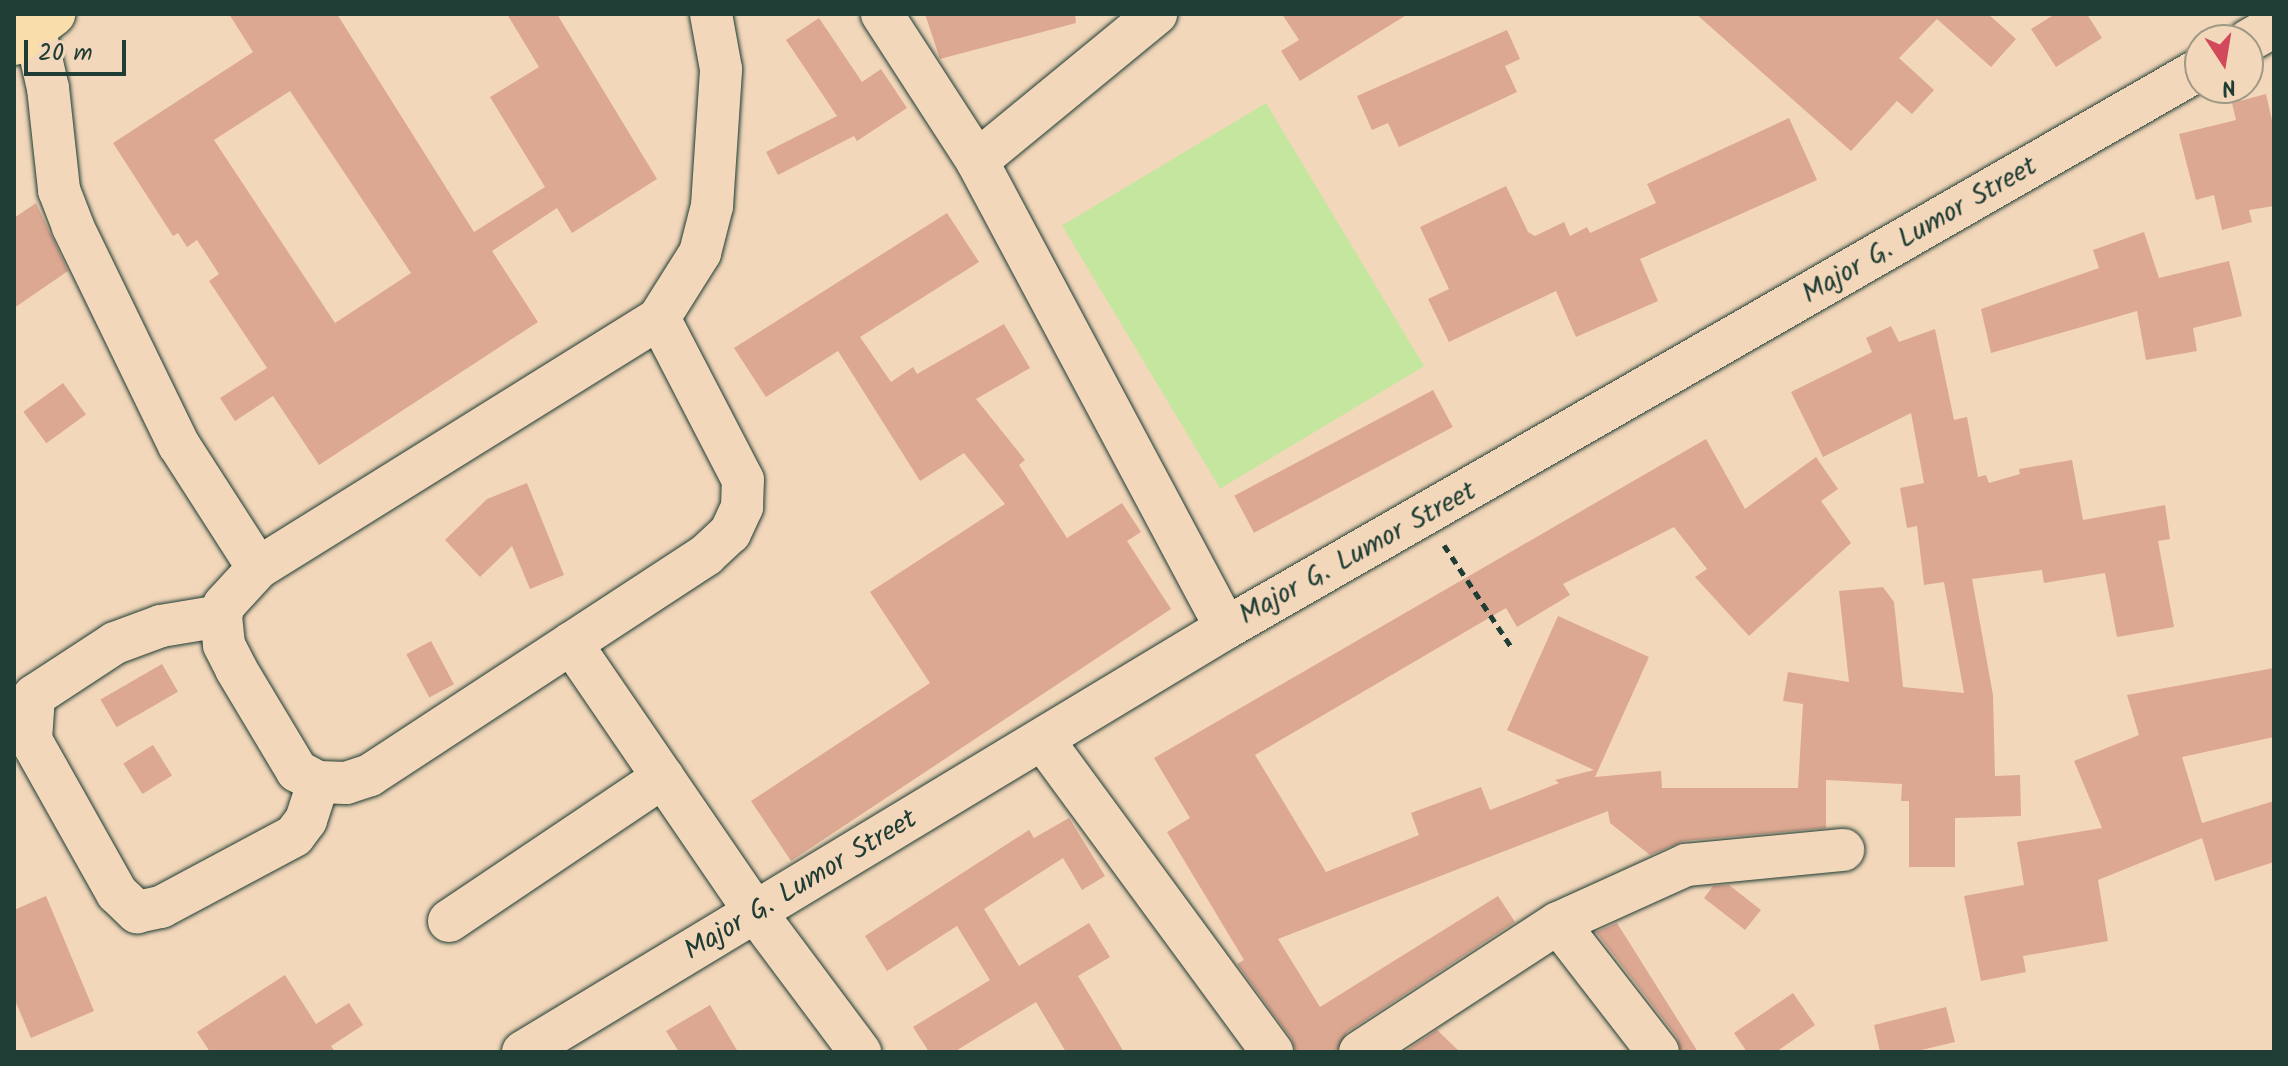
<!DOCTYPE html>
<style>
body{margin:0}
#map{position:relative;width:2288px;height:1066px;overflow:hidden;background:#f3d7ba;font-family:Kalam,sans-serif}
div>[style]{position:absolute}
[style*='--x']{left:calc(var(--x)*1px);top:calc(var(--y)*1px);width:calc(var(--w)*1px);rotate:calc(var(--a)*1deg)}
.green>*{inset:0;background:#c5e69f;transform-origin:0 0}
.building>*{inset:0;background:#dda892;transform-origin:0 0}
.path>*{height:5px;margin-top:-2.5px;transform-origin:0;background:repeating-linear-gradient(90deg,#1f3d34 0 8px,transparent 0 14px)}
.roads{filter:drop-shadow(0 0 2px #1f3d34) drop-shadow(0 0 2px #1f3d34)}
.minor>*{height:42px;margin:-21px;padding:0 21px;transform-origin:21px;border-radius:21px;background:#f3d7ba}
.highway>*{height:44px;margin:-22px;padding:0 22px;transform-origin:22px;border-radius:22px;background:#f9deab}
span{translate:-50% -50%;white-space:nowrap;text-align:center;line-height:1.15;-webkit-text-stroke:6px #f3d7ba;paint-order:stroke}
.street-label{font-size:28px;color:#1f3d34}
.frame{position:absolute;inset:0;border:16px solid #1f3d34;pointer-events:none}
.north{position:absolute;left:2184px;top:24px;width:80px;height:80px;box-sizing:border-box;background:#f3d7ba;border:2px solid #9e9984;border-radius:50%;rotate:168deg;font-size:22px;font-weight:700;line-height:32px;text-align:center;color:#1f3d34}
.north::after{content:'';display:block;margin:auto;width:28px;height:36px;background:#d1495b;clip-path:polygon(50% 0,100% 100%,50% 72%,0 100%)}
.scale{position:absolute;left:24px;top:40px;width:102px;height:36px;box-sizing:border-box;border:4px solid #1f3d34;border-top:0;padding-left:10px;font-size:24px;line-height:28px;white-space:nowrap;color:#1f3d34;-webkit-text-stroke:6px #f3d7ba;paint-order:stroke}
</style>
<div id="map">
<div class="green">
<div style="left:1266px;top:103px;width:307px;height:238px;rotate:59deg"></div>
</div>
<div class="building">
<div style="clip-path:polygon(evenodd,229px 14px,337px 14px,474px 232px,545px 187px,490px 97px,539px 67px,507px 14px,557px 14px,657px 179px,572px 233px,557px 208px,492px 251px,538px 322px,319px 465px,273px 396px,235px 421px,220px 398px,267px 368px,209px 281px,219px 274px,197px 240px,187px 247px,178px 233px,173px 236px,113px 143px,253px 52px,229px 14px,290px 91px,411px 273px,335px 323px,214px 140px,290px 91px)"></div>
<div style="clip-path:polygon(925px 14px,1075px 14px,1076px 23px,940px 59px)"></div>
<div style="clip-path:polygon(1282px 14px,1408px 14px,1300px 81px,1281px 51px,1299px 40px)"></div>
<div style="clip-path:polygon(1696px 14px,1988px 14px,2016px 39px,1991px 67px,1937px 19px,1899px 58px,1934px 90px,1912px 114px,1897px 101px,1851px 151px)"></div>
<div style="clip-path:polygon(2055px 14px,2087px 14px,2102px 38px,2056px 67px,2031px 29px)"></div>
<div style="clip-path:polygon(819px 18px,862px 82px,881px 69px,907px 108px,857px 141px,854px 136px,778px 175px,766px 152px,837px 116px,786px 40px)"></div>
<div style="clip-path:polygon(1507px 30px,1520px 59px,1505px 66px,1517px 92px,1399px 147px,1388px 123px,1372px 130px,1357px 96px)"></div>
<div style="clip-path:polygon(2266px 94px,2274px 129px,2274px 206px,2249px 210px,2252px 222px,2222px 230px,2214px 195px,2196px 200px,2179px 134px,2236px 120px,2232px 103px)"></div>
<div style="clip-path:polygon(1789px 118px,1817px 180px,1640px 259px,1658px 301px,1576px 337px,1556px 291px,1449px 342px,1428px 299px,1449px 289px,1420px 227px,1506px 186px,1528px 232px,1535px 236px,1564px 222px,1570px 236px,1587px 227px,1590px 233px,1656px 203px,1647px 184px)"></div>
<div style="clip-path:polygon(36px 203px,68px 271px,14px 308px,14px 218px)"></div>
<div style="clip-path:polygon(947px 213px,979px 262px,860px 337px,891px 382px,913px 367px,917px 374px,1004px 324px,1030px 368px,976px 399px,1025px 460px,1019px 465px,1067px 538px,1122px 503px,1141px 532px,1127px 541px,1171px 609px,791px 861px,751px 801px,930px 683px,870px 592px,1005px 504px,964px 453px,920px 481px,838px 351px,766px 397px,734px 348px)"></div>
<div style="clip-path:polygon(2144px 232px,2159px 278px,2229px 261px,2242px 316px,2193px 328px,2197px 351px,2146px 360px,2137px 311px,1991px 353px,1981px 309px,2099px 268px,2093px 250px)"></div>
<div style="clip-path:polygon(1891px 326px,1899px 342px,1935px 329px,1954px 420px,1967px 417px,1978px 477px,1986px 475px,1989px 483px,2020px 474px,2019px 469px,2072px 460px,2083px 520px,2165px 505px,2170px 539px,2158px 541px,2174px 627px,2117px 637px,2105px 573px,2044px 583px,2042px 570px,1972px 579px,1993px 695px,1995px 776px,2020px 775px,2021px 816px,1955px 818px,1955px 867px,1909px 867px,1909px 801px,1901px 801px,1902px 784px,1826px 780px,1826px 828px,1684px 841px,1650px 855px,1610px 823px,1608px 811px,1278px 939px,1320px 1007px,1498px 896px,1515px 922px,1347px 1032px,1336px 1052px,1296px 1052px,1291px 1038px,1237px 964px,1244px 960px,1167px 832px,1190px 818px,1154px 758px,1706px 439px,1745px 509px,1816px 457px,1838px 489px,1821px 501px,1851px 543px,1749px 636px,1695px 577px,1707px 569px,1674px 527px,1563px 584px,1570px 595px,1517px 627px,1506px 608px,1255px 755px,1326px 872px,1419px 835px,1411px 813px,1481px 787px,1490px 810px,1559px 783px,1555px 780px,1594px 770px,1507px 730px,1558px 616px,1649px 657px,1595px 777px,1661px 771px,1662px 788px,1798px 788px,1803px 704px,1783px 701px,1788px 672px,1849px 682px,1839px 591px,1883px 587px,1894px 602px,1903px 687px,1964px 693px,1944px 582px,1924px 585px,1917px 526px,1907px 528px,1900px 488px,1924px 483px,1911px 413px,1823px 457px,1791px 392px,1872px 352px,1866px 338px)"></div>
<div style="left:63px;top:383px;width:39px;height:49px;rotate:54deg"></div>
<div style="left:1433px;top:390px;width:42px;height:225px;rotate:62deg"></div>
<div style="clip-path:polygon(527px 483px,564px 575px,530px 589px,512px 546px,480px 577px,445px 540px,487px 499px)"></div>
<div style="left:431px;top:641px;width:49px;height:28px;rotate:62deg"></div>
<div style="left:162px;top:664px;width:32px;height:71px;rotate:60deg"></div>
<div style="clip-path:polygon(2274px 668px,2274px 737px,2182px 757px,2202px 823px,2274px 801px,2274px 862px,2215px 881px,2202px 838px,2098px 880px,2108px 941px,2023px 956px,2026px 972px,1981px 981px,1964px 896px,2024px 885px,2017px 842px,2102px 828px,2074px 761px,2139px 735px,2127px 695px)"></div>
<div style="left:153px;top:745px;width:36px;height:35px;rotate:58deg"></div>
<div style="clip-path:polygon(1069px 818px,1105px 876px,1082px 890px,1063px 858px,984px 909px,1019px 966px,1089px 923px,1110px 957px,1078px 976px,1124px 1052px,1066px 1052px,1036px 1002px,954px 1052px,929px 1052px,913px 1027px,990px 980px,957px 926px,887px 971px,865px 936px,1029px 830px,1034px 838px)"></div>
<div style="clip-path:polygon(1729px 885px,1761px 910px,1745px 930px,1704px 898px,1713px 886px)"></div>
<div style="clip-path:polygon(46px 896px,94px 1011px,31px 1038px,14px 998px,14px 910px)"></div>
<div style="clip-path:polygon(1617px 923px,1698px 1052px,1681px 1052px,1677px 1037px,1596px 932px)"></div>
<div style="clip-path:polygon(285px 975px,316px 1024px,349px 1003px,363px 1025px,331px 1046px,335px 1052px,210px 1052px,197px 1032px)"></div>
<div style="clip-path:polygon(1793px 993px,1815px 1025px,1776px 1052px,1747px 1052px,1734px 1033px)"></div>
<div style="clip-path:polygon(710px 1005px,738px 1052px,679px 1052px,666px 1031px)"></div>
<div style="clip-path:polygon(1946px 1007px,1955px 1042px,1913px 1052px,1880px 1052px,1874px 1025px)"></div>
<div style="clip-path:polygon(1437px 1030px,1460px 1052px,1404px 1052px)"></div>
</div>
<div class="path">
<div style="--x:1444;--y:545;--w:123;--a:56.6"></div>
</div>
<div class="roads">
<div class="minor">
<div style="--x:31;--y:14;--w:76;--a:77.1"></div>
<div style="--x:48;--y:88;--w:103;--a:83.8"></div>
<div style="--x:59;--y:190;--w:40;--a:69"></div>
<div style="--x:73;--y:227;--w:242;--a:64.1"></div>
<div style="--x:179;--y:445;--w:146;--a:57.3"></div>
<div style="--x:258;--y:568;--w:473;--a:-31.9"></div>
<div style="--x:659;--y:318;--w:77;--a:-57.8"></div>
<div style="--x:700;--y:253;--w:49;--a:-75.7"></div>
<div style="--x:712;--y:206;--w:137;--a:-86.2"></div>
<div style="--x:721;--y:69;--w:56;--a:-100.3"></div>
<div style="--x:882;--y:14;--w:175;--a:57.1"></div>
<div style="--x:977;--y:161;--w:529;--a:61.93"></div>
<div style="--x:2248;--y:41;--w:30;--a:-30"></div>
<div style="--x:977;--y:161;--w:232;--a:-39.4"></div>
<div style="--x:258;--y:568;--w:50;--a:132.6"></div>
<div style="--x:224;--y:605;--w:11;--a:105"></div>
<div style="--x:221;--y:616;--w:29;--a:84"></div>
<div style="--x:224;--y:645;--w:27;--a:63"></div>
<div style="--x:236;--y:669;--w:119;--a:59.1"></div>
<div style="--x:297;--y:771;--w:24;--a:28"></div>
<div style="--x:318;--y:782;--w:28;--a:2"></div>
<div style="--x:346;--y:783;--w:25;--a:-18"></div>
<div style="--x:370;--y:775;--w:402;--a:-33.2"></div>
<div style="--x:706;--y:555;--w:33;--a:-43"></div>
<div style="--x:730;--y:533;--w:29;--a:-65"></div>
<div style="--x:742;--y:507;--w:27;--a:-88"></div>
<div style="--x:743;--y:480;--w:182;--a:-117.4"></div>
<div style="--x:221;--y:616;--w:61;--a:170.5"></div>
<div style="--x:161;--y:626;--w:49;--a:159.7"></div>
<div style="--x:115;--y:643;--w:97;--a:146.8"></div>
<div style="--x:34;--y:696;--w:44;--a:93.9"></div>
<div style="--x:31;--y:740;--w:176;--a:60.7"></div>
<div style="--x:117;--y:893;--w:28;--a:44"></div>
<div style="--x:137;--y:912;--w:25;--a:-12"></div>
<div style="--x:161;--y:907;--w:151;--a:-28.1"></div>
<div style="--x:294;--y:836;--w:20;--a:-53"></div>
<div style="--x:306;--y:820;--w:40;--a:-72"></div>
<div style="--x:571;--y:643;--w:327;--a:55.6"></div>
<div style="--x:756;--y:913;--w:174;--a:53.2"></div>
<div style="--x:1043;--y:740;--w:387;--a:53.7"></div>
<div style="--x:449;--y:921;--w:258;--a:-33.9"></div>
<div style="--x:1558;--y:923;--w:163;--a:52.2"></div>
<div style="--x:523;--y:1052;--w:821;--a:-31.1"></div>
<div style="--x:1226;--y:628;--w:1123;--a:-29.85"></div>
<div style="--x:1360;--y:1052;--w:236;--a:-33.1"></div>
<div style="--x:1558;--y:923;--w:141;--a:-24.4"></div>
<div style="--x:1686;--y:865;--w:158;--a:-5.5"></div>
</div>
<div class="highway">
<div style="--x:14;--y:43;--w:49;--a:-36.6"></div>
</div>
</div>
<div class="street-label">
<span style="left:1920px;top:231px;rotate:-30deg">Major G. Lumor Street</span>
<span style="left:1358px;top:554px;rotate:-29deg">Major G. Lumor Street</span>
<span style="left:801px;top:886px;rotate:-31deg">Major G. Lumor Street</span>
</div>
<div class="frame"></div>
<div class="north">N</div>
<div class="scale">20 m</div>
</div>
